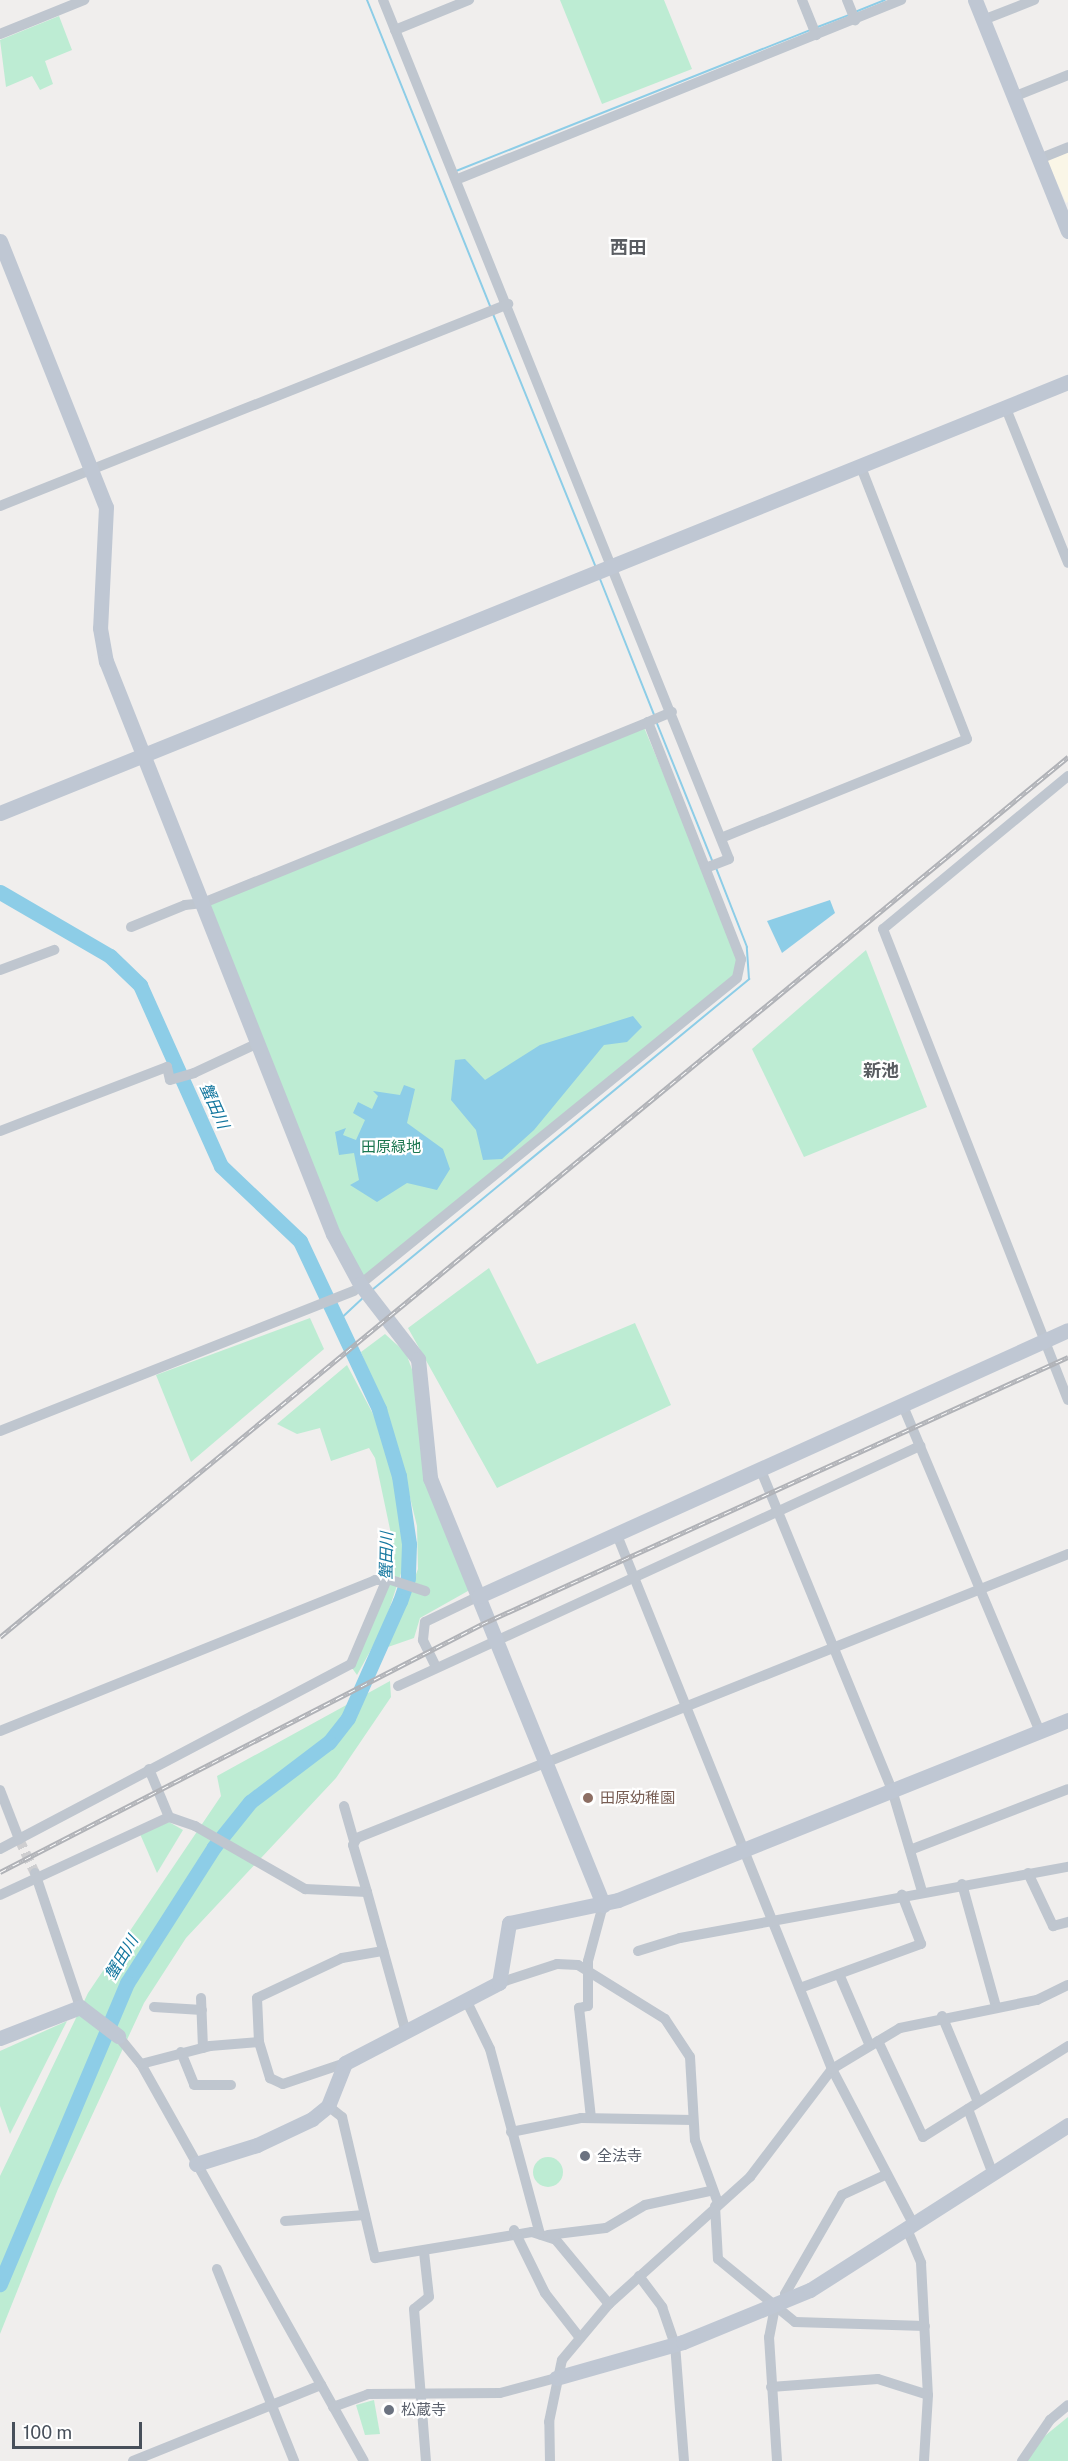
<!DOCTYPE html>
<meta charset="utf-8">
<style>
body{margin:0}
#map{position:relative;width:1068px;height:2461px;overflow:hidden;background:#f0eeed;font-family:"Public Sans","Noto Sans JP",sans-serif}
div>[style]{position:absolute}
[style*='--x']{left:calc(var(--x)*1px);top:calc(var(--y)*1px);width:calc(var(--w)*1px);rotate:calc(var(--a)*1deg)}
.commercial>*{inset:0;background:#faf6e7}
.green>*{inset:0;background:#bdecd3}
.round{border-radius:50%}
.water>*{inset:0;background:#8dcde7}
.stream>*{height:2px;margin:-1px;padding:0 1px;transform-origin:1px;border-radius:1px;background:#8dcde7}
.river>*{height:15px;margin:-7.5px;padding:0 7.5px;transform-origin:7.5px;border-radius:7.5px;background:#8dcde7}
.street-tunnel>*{height:10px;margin-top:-5px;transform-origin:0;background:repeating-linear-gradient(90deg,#ceced0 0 10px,transparent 0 15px)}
.street>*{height:10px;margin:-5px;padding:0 5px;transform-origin:5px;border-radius:5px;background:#bfc6cf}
.secondary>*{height:15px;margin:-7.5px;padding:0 7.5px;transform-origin:7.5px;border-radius:7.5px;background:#bfc7d3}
.rail>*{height:4.5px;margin-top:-2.25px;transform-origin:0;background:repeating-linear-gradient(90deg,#fff 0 7px,#b0b2b7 0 14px);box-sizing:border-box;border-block:2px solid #b0b2b7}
.dots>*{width:16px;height:16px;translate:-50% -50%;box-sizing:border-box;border:3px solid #fff;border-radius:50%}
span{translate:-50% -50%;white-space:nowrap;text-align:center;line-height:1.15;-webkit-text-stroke:4.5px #fff;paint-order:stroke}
.park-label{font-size:15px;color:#1c7750}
.education-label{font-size:15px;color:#785e54}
.left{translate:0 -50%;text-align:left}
.worship-label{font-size:15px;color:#5b616d}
.water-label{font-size:16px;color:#14779f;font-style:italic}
.quarter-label{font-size:18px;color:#5a5d62;font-weight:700}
.scale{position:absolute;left:12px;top:2422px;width:130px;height:27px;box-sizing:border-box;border:3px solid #474f5a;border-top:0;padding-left:8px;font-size:18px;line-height:21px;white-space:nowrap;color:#474f5a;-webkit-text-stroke:4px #fff;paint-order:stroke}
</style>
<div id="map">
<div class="commercial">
<div style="clip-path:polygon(1068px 151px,1068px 202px,1066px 203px,1047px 160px)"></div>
</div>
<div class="green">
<div style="clip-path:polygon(560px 0,664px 0,692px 69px,602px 104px)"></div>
<div style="clip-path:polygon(59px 16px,72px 50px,45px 61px,53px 84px,40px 90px,32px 76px,6px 87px,0 40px)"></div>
<div style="clip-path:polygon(643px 725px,741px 959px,740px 972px,360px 1284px,203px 903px)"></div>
<div style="clip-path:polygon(866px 950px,927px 1107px,804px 1157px,752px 1049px)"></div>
<div style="clip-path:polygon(489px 1268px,537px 1364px,635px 1323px,671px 1405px,497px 1488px,408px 1328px)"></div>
<div style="clip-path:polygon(310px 1318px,324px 1349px,191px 1462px,156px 1375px)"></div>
<div style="clip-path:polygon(385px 1334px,406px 1353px,423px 1400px,428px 1470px,475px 1587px,420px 1618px,414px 1638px,388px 1647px,418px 1569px,417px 1526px,396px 1440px,361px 1352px)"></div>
<div style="clip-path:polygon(347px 1365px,381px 1429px,403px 1521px,405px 1561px,383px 1628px,357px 1675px,352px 1668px,388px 1584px,395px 1553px,375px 1458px,369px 1448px,331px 1461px,320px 1428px,297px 1434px,277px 1424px)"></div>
<div style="clip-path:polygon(390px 1681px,391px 1697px,336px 1778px,186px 1938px,144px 2003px,58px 2189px,0 2334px,0 2176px,88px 1993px,221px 1796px,217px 1776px)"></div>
<div style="clip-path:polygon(169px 1822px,183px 1830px,157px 1873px,140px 1834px)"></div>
<div style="clip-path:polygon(67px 2021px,10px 2134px,0 2106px,0 2051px)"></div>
<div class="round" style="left:533px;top:2157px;width:30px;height:30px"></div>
<div style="clip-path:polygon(374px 2400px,380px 2434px,365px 2435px,356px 2405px)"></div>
<div style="clip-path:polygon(1068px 2417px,1068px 2461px,1022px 2461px,1030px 2448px)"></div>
</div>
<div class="water">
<div style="clip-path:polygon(830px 900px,835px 913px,782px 953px,767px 921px)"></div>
<div style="clip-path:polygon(633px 1016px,642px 1027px,627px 1042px,604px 1045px,534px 1130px,502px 1159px,483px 1160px,476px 1130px,451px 1100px,455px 1060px,465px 1059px,485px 1080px,540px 1045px)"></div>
<div style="clip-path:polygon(404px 1085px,415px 1089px,407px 1123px,443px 1149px,450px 1169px,437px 1190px,407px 1183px,377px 1202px,350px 1185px,359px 1180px,354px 1153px,339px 1155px,335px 1132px,346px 1128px,343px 1135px,356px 1140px,365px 1120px,353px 1113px,358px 1102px,372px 1109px,378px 1096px,373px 1091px,400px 1095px)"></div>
</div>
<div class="stream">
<div style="--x:367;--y:0;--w:330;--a:68.1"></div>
<div style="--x:855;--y:12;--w:32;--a:-22"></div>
<div style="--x:815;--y:28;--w:36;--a:-21"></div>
<div style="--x:456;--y:171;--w:381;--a:-21.7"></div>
<div style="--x:493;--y:314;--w:274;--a:67.9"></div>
<div style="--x:600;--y:579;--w:146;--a:68.3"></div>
<div style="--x:656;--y:721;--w:150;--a:68.1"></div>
<div style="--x:372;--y:1290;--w:489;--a:-39.5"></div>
<div style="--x:749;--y:979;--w:32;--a:-94"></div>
<div style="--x:747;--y:947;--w:85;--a:-111.4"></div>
<div style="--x:335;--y:1324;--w:38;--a:-43"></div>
</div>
<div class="river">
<div style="--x:0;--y:892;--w:127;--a:30.2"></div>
<div style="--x:110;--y:956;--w:42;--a:44"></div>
<div style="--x:140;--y:985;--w:198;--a:65.9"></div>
<div style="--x:221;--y:1166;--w:109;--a:43.5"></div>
<div style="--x:300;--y:1241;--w:186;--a:64.8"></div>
<div style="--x:379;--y:1409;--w:70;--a:73.4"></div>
<div style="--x:399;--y:1476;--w:69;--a:81.6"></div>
<div style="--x:409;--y:1544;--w:34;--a:92"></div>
<div style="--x:408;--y:1578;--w:24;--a:109"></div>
<div style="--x:400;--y:1601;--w:128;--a:114"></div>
<div style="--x:348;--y:1718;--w:31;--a:128"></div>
<div style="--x:329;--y:1742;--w:99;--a:142.8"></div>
<div style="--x:250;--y:1802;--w:58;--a:128.7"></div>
<div style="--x:214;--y:1847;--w:161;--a:122.6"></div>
<div style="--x:127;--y:1983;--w:327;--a:112.9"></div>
</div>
<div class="street-tunnel">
<div style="--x:19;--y:1839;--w:38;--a:65"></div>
</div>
<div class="street">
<div style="--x:383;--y:0;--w:926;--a:68.06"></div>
<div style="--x:729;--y:859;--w:25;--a:159"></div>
<div style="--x:802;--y:0;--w:38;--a:68"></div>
<div style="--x:847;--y:0;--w:22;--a:68"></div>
<div style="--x:983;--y:20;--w:55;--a:-21.4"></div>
<div style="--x:395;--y:30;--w:80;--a:-22.1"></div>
<div style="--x:0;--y:34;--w:91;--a:-22"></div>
<div style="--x:1013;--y:97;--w:59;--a:-21.8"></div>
<div style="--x:1039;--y:159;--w:31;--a:-22"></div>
<div style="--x:458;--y:179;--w:478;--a:-22"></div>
<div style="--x:1005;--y:406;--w:169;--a:68.1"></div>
<div style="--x:0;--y:506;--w:547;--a:-21.68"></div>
<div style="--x:648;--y:722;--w:26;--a:-23"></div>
<div style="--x:1068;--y:776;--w:240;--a:140.4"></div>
<div style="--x:883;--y:929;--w:506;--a:68.56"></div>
<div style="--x:721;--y:838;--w:265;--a:-21.9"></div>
<div style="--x:967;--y:739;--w:294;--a:-111.3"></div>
<div style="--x:131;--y:927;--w:58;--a:-22.2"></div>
<div style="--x:185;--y:905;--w:18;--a:-6"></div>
<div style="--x:203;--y:903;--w:480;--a:-22.1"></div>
<div style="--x:648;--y:722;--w:255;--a:68.6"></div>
<div style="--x:741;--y:959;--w:19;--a:102"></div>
<div style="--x:737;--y:978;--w:486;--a:140.9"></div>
<div style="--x:0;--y:970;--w:58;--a:-20.3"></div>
<div style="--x:0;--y:1131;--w:179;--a:-21"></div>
<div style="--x:167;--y:1067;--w:13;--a:77"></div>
<div style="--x:170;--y:1080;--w:25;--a:-16"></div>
<div style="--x:194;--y:1073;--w:71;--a:-25.1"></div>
<div style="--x:903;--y:1406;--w:354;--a:67.2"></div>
<div style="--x:0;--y:1431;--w:381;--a:-21.6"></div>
<div style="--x:762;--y:1473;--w:343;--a:67.7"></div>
<div style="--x:892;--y:1790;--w:105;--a:73.5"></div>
<div style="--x:617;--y:1535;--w:576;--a:68.07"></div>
<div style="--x:832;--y:2069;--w:174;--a:62.3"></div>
<div style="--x:436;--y:1667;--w:30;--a:-116"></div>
<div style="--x:423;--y:1640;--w:18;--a:-84"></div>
<div style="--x:425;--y:1622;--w:60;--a:-25.7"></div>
<div style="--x:398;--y:1686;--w:575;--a:-24.69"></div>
<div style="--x:0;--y:1731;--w:404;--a:-21.9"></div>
<div style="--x:375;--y:1580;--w:16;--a:0"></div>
<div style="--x:391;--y:1580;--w:36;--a:18"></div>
<div style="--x:149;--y:1769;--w:52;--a:67.4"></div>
<div style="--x:0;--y:1790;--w:53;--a:68.8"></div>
<div style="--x:344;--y:1806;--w:36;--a:74"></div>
<div style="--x:0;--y:1849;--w:397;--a:-27.8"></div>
<div style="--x:351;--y:1664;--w:92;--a:-67"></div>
<div style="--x:910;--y:1850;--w:169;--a:-21.1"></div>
<div style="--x:35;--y:1873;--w:141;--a:71.4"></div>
<div style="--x:1028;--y:1873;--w:59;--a:64.7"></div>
<div style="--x:1053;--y:1926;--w:16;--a:-15"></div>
<div style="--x:962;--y:1884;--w:128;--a:74.5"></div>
<div style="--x:367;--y:1892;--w:49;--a:-106.6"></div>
<div style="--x:353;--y:1845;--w:8;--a:-60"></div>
<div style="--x:357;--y:1838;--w:766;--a:-21.77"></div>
<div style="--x:0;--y:1895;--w:186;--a:-24.8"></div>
<div style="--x:169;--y:1817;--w:28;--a:19"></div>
<div style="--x:195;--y:1826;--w:127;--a:29.8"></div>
<div style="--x:305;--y:1889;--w:62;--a:2.8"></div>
<div style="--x:367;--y:1892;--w:142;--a:74.5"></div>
<div style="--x:638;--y:1951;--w:44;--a:-17.2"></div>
<div style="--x:680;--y:1938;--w:394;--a:-10.4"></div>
<div style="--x:839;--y:1974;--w:78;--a:66.7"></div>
<div style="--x:499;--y:1983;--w:61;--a:-18.1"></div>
<div style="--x:557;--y:1964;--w:21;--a:3"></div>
<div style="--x:578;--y:1965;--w:102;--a:31.8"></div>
<div style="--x:665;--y:2019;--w:45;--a:56.7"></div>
<div style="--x:690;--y:2057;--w:83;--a:86.6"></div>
<div style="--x:695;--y:2140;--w:67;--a:69.9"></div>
<div style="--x:800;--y:1988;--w:129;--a:-20"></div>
<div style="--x:921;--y:1944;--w:53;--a:-111.2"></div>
<div style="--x:201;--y:1998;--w:50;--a:87.7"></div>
<div style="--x:467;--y:2002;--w:52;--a:63.9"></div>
<div style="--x:490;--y:2049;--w:192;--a:74.9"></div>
<div style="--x:154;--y:2007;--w:48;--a:3.6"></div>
<div style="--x:942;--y:2016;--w:93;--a:67.3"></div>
<div style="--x:118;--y:2036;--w:36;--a:51"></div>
<div style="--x:141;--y:2064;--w:455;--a:60.7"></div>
<div style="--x:878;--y:2041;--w:106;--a:64.9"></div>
<div style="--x:923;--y:2137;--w:171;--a:-32.1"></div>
<div style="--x:259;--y:2042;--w:44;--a:-92.6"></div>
<div style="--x:257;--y:1998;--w:94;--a:-25.2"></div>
<div style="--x:342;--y:1958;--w:42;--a:-9.7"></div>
<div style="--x:181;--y:2052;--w:35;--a:68"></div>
<div style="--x:194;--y:2085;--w:37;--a:0"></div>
<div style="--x:141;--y:2064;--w:71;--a:-14.6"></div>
<div style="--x:210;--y:2046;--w:49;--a:-4.7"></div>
<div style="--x:259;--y:2042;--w:38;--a:73"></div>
<div style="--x:270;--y:2078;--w:14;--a:25"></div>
<div style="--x:283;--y:2084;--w:65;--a:-18.7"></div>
<div style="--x:328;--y:2106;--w:18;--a:38"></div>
<div style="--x:342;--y:2117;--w:145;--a:76.8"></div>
<div style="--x:375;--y:2258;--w:159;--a:-9.4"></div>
<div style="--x:532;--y:2232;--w:25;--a:18"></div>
<div style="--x:556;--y:2240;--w:83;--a:50.4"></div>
<div style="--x:968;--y:2109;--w:70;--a:69"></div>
<div style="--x:591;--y:2118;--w:111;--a:-96.2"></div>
<div style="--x:579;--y:2008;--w:9;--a:-13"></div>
<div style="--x:588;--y:2006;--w:45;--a:-90"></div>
<div style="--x:588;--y:1961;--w:58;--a:-75"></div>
<div style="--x:511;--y:2132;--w:71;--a:-11.3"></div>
<div style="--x:581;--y:2118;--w:112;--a:1"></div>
<div style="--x:715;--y:2206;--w:53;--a:86.8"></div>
<div style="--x:718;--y:2259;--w:99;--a:39.3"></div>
<div style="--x:795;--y:2322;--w:130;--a:1.8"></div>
<div style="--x:285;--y:2221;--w:80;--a:-4.3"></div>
<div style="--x:906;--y:2227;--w:39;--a:67"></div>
<div style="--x:921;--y:2263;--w:132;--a:87"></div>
<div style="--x:928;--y:2395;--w:66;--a:93.5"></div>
<div style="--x:514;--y:2230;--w:70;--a:63.8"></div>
<div style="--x:545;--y:2293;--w:57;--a:52.1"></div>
<div style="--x:548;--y:2235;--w:58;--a:-6.9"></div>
<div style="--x:606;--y:2228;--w:45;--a:-30.5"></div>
<div style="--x:645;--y:2205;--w:66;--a:-12.2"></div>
<div style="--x:424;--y:2252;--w:45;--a:83.7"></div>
<div style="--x:429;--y:2297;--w:19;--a:141"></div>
<div style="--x:414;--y:2309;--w:152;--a:85.5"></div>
<div style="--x:217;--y:2269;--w:207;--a:68.1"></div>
<div style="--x:639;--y:2276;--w:39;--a:53"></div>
<div style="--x:662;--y:2307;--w:39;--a:71"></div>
<div style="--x:675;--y:2344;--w:117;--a:85.6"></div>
<div style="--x:787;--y:2301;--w:7;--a:-106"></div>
<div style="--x:785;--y:2294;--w:114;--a:-60.1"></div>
<div style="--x:842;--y:2195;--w:47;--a:-24.9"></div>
<div style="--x:775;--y:2307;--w:31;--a:101"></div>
<div style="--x:769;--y:2337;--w:124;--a:86.3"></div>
<div style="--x:771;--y:2387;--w:107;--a:-4.3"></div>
<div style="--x:878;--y:2379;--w:52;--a:17.7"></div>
<div style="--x:333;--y:2407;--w:37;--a:-20"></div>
<div style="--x:368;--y:2394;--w:132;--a:-0.4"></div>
<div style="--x:500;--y:2393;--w:58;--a:-15"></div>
<div style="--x:133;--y:2461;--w:203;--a:-22"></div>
<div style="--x:550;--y:2461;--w:39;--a:-91"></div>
<div style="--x:549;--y:2422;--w:63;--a:-78.2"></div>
<div style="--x:562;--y:2360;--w:73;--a:-50"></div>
<div style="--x:609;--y:2304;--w:190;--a:-42"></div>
<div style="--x:750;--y:2177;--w:136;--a:-52.8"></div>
<div style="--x:832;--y:2069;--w:79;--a:-31.1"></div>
<div style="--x:900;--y:2028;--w:140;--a:-11.6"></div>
<div style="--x:1037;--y:2000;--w:34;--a:-26"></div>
<div style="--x:1022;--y:2461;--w:50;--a:-55.7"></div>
<div style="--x:1050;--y:2420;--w:23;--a:-40"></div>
</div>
<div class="secondary">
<div style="--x:975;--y:0;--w:249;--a:68.1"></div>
<div style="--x:0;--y:241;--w:286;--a:68.3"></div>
<div style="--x:106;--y:507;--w:121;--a:92.8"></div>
<div style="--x:100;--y:628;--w:34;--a:80"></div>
<div style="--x:106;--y:661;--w:616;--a:68.39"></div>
<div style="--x:333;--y:1234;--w:57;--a:61.6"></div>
<div style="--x:360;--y:1284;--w:95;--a:52.3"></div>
<div style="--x:418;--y:1359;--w:120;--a:84.2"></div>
<div style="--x:430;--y:1478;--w:461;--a:67.9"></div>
<div style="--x:0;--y:813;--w:1152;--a:-21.98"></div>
<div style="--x:479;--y:1596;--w:646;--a:-24.3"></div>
<div style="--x:0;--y:2038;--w:86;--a:-21.2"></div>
<div style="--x:80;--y:2007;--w:48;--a:37.3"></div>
<div style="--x:196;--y:2164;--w:64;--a:-17.3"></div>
<div style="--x:257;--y:2145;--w:61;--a:-25.3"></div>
<div style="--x:312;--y:2119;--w:21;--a:-39"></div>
<div style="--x:328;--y:2106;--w:46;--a:-68.4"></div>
<div style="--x:345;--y:2063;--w:174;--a:-27.5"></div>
<div style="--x:499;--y:1983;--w:61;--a:-80.5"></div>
<div style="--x:509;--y:1923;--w:111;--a:-11.9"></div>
<div style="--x:618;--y:1900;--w:485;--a:-21.8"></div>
<div style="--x:556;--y:2378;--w:132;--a:-15.8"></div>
<div style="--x:683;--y:2342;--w:137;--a:-22.3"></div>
<div style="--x:810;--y:2290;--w:306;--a:-32.6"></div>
</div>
<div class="rail">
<div style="--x:0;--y:1637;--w:1384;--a:-39.49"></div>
<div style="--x:0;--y:1872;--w:542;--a:-27.23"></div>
<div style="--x:482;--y:1624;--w:644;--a:-24.5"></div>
</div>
<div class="dots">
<div style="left:588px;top:1798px;background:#8d6e63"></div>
<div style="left:585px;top:2156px;background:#6b7280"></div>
<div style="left:389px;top:2410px;background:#6b7280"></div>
</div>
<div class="park-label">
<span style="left:391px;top:1147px">田原緑地</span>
</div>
<div class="education-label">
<span class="left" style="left:600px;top:1798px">田原幼稚園</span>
</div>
<div class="worship-label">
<span class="left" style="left:597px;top:2156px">全法寺</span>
<span class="left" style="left:401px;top:2410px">松蔵寺</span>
</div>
<div class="water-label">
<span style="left:214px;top:1106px;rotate:66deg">蟹田川</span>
<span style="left:387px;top:1556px;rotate:-89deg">蟹田川</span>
<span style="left:122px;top:1958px;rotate:-59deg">蟹田川</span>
</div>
<div class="quarter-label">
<span style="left:628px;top:248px">西田</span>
<span style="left:881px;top:1071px">新池</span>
</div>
<div class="scale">100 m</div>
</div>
